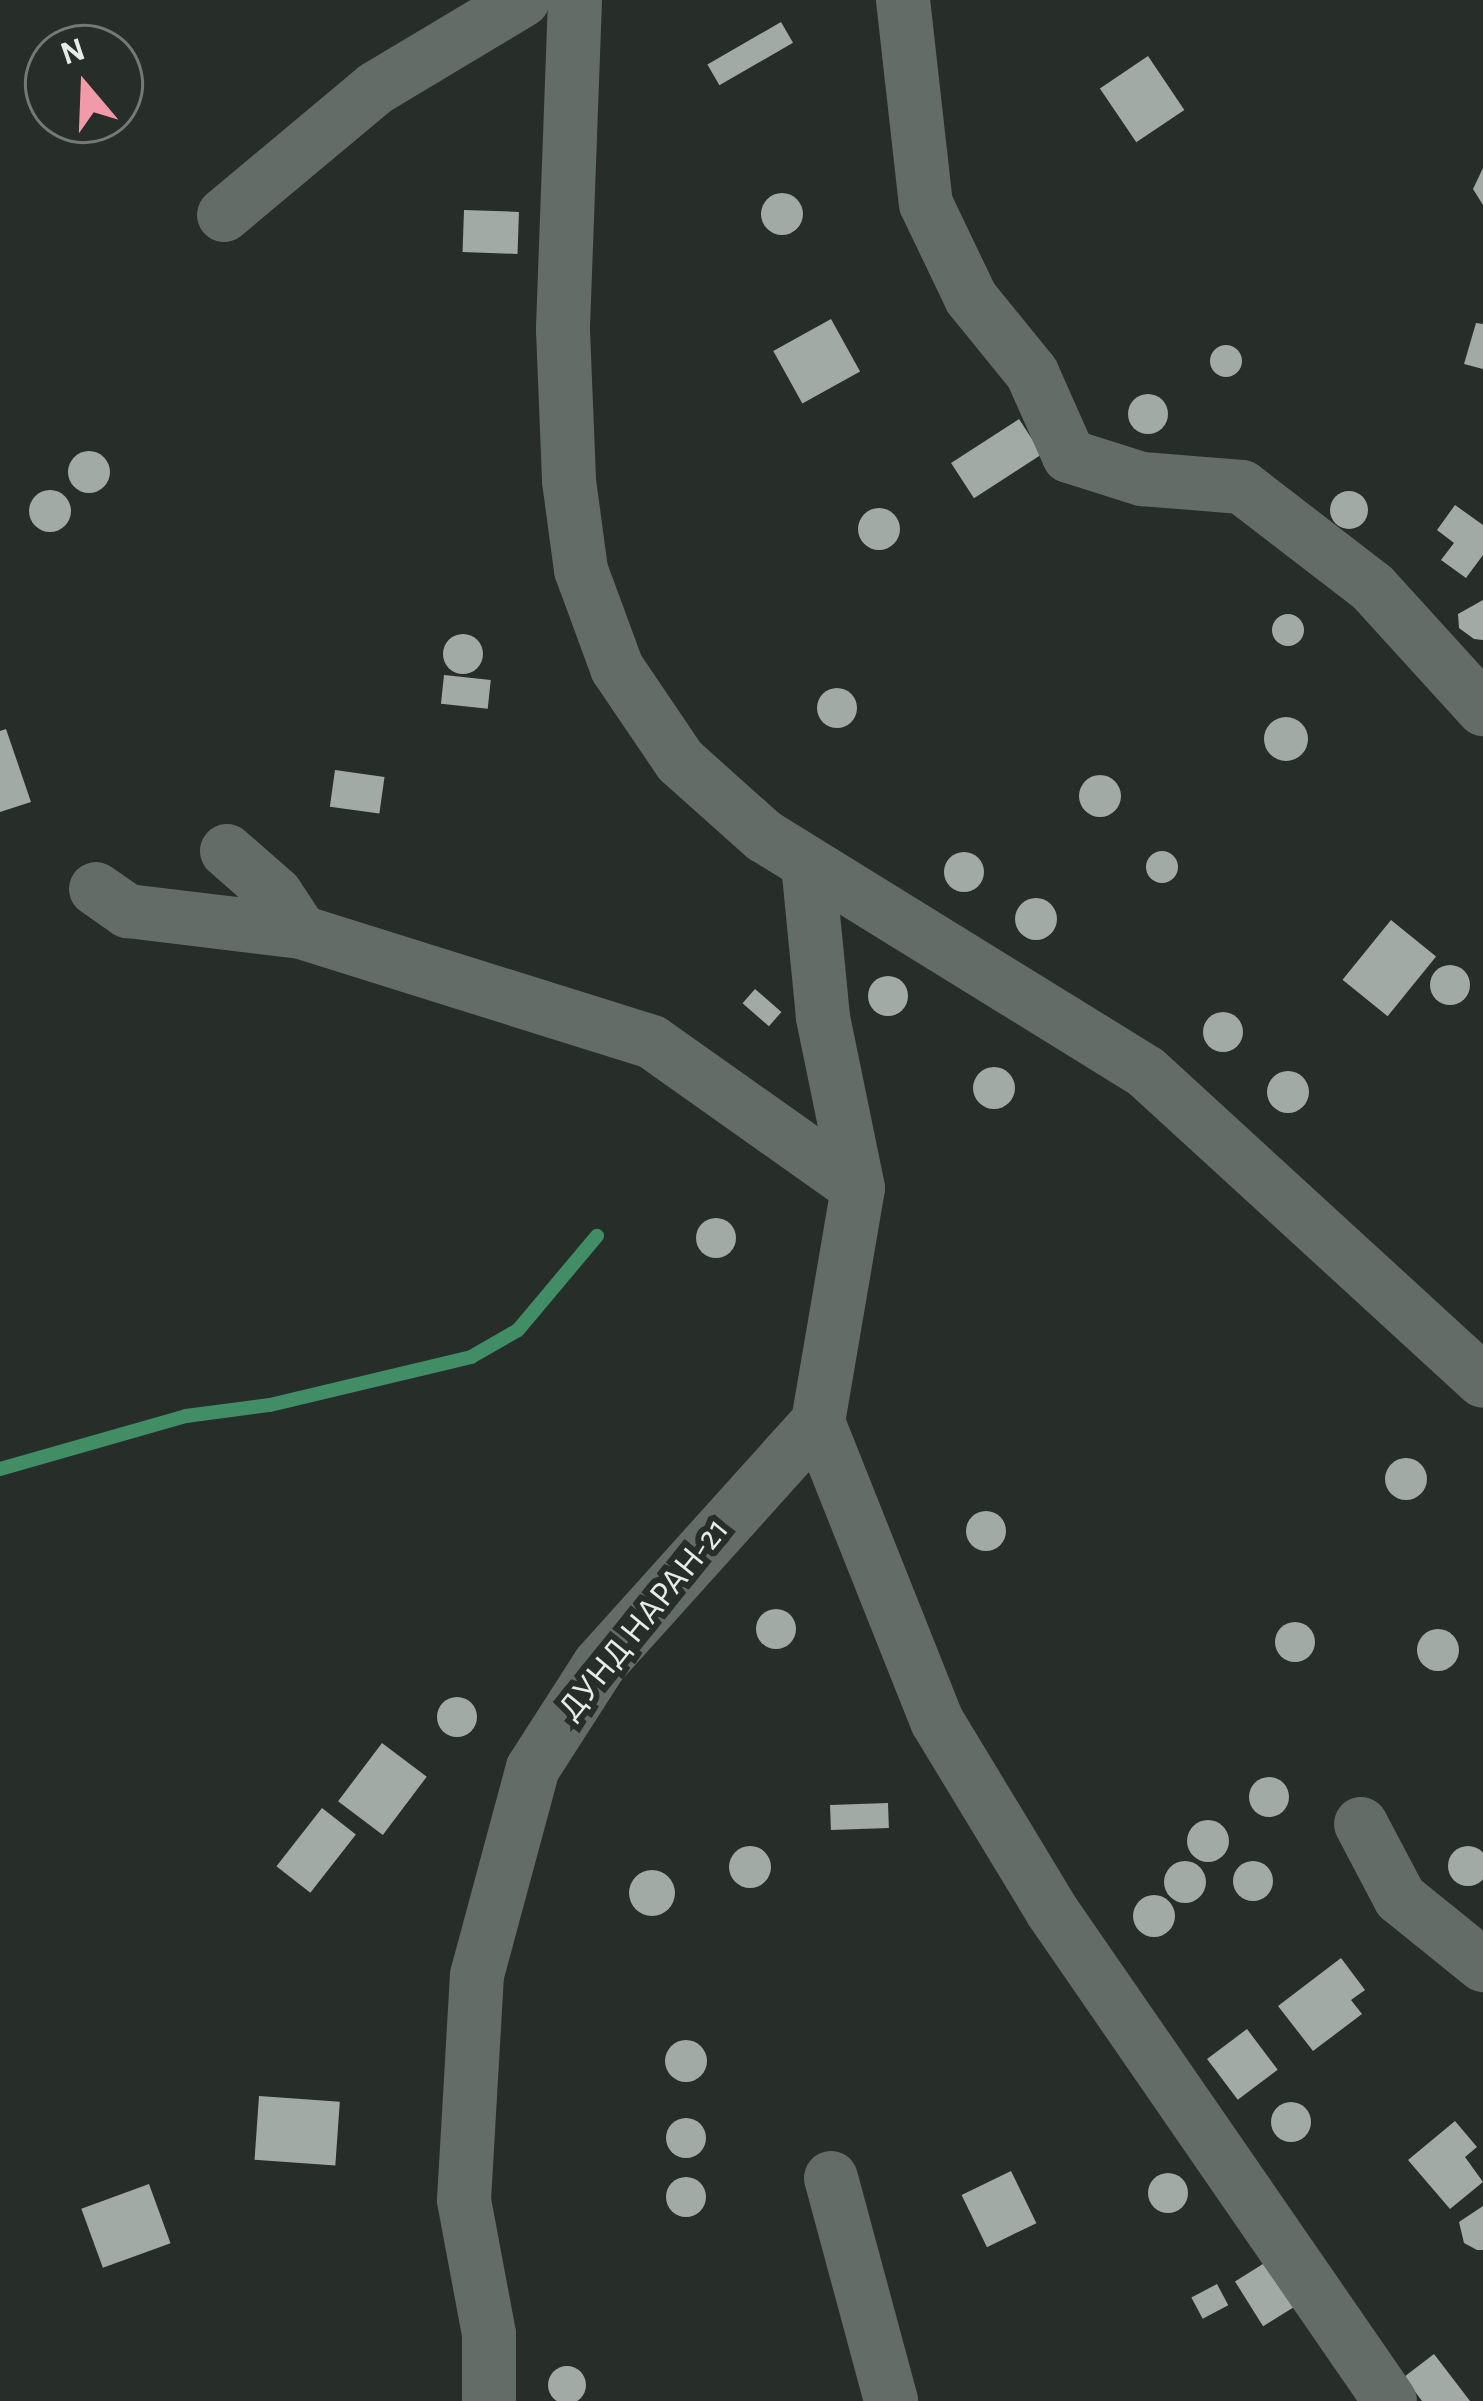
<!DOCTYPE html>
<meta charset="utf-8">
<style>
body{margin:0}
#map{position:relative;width:1483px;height:2401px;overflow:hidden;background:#272e2a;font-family:"Alegreya Sans",sans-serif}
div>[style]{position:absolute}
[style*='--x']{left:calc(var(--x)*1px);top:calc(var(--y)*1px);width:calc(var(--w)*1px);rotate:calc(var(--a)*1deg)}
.stream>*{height:14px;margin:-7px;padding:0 7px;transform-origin:7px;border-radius:7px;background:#418d66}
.building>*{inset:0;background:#a2aaa5;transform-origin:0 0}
.round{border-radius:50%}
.minor>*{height:54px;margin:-27px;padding:0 27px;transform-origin:27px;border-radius:27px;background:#646c67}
span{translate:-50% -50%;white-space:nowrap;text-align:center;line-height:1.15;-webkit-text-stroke:12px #272e2a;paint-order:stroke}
.street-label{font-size:36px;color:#e7ebe9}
.north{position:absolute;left:24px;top:24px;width:120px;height:120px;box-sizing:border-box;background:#272e2a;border:3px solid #747a76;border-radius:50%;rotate:341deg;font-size:33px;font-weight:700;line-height:48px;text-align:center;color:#e7ebe9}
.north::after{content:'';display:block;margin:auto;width:42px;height:54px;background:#f39aa9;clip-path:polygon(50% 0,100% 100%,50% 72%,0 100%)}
</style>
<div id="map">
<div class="stream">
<div style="--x:0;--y:1469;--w:193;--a:-15.9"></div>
<div style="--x:186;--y:1416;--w:85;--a:-7.5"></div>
<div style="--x:270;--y:1405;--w:207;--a:-13.4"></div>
<div style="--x:471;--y:1357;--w:54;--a:-29.9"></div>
<div style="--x:518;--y:1330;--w:123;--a:-50"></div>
</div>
<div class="building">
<div style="left:781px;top:22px;width:24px;height:85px;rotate:60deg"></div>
<div style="left:1148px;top:56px;width:65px;height:58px;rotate:56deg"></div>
<div style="clip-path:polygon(1483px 168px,1483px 205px,1473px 189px)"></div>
<div class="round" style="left:761px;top:193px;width:42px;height:42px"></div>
<div style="left:464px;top:210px;width:55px;height:42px;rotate:2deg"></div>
<div style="left:831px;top:319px;width:60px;height:66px;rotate:61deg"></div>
<div style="clip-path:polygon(1476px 323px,1483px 324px,1483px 369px,1464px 364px)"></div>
<div class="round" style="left:1210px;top:345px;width:32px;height:32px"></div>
<div class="round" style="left:1128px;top:394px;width:40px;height:40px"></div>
<div style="left:1019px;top:419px;width:42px;height:81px;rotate:57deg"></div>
<div class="round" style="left:68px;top:451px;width:42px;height:42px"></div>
<div class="round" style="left:29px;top:490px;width:42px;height:42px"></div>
<div class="round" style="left:1330px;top:491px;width:38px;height:38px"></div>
<div style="clip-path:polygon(1455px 505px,1483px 525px,1483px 555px,1466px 578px,1441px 560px,1454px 543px,1437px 530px)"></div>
<div class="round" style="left:858px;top:508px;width:42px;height:42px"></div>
<div style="clip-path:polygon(1483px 600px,1483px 640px,1474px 639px,1459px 628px,1458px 614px)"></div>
<div class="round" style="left:1272px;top:614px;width:32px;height:32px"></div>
<div class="round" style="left:443px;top:634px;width:40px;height:40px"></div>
<div style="left:444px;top:675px;width:47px;height:29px;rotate:6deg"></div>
<div class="round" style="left:817px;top:688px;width:40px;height:40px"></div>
<div class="round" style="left:1264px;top:717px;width:44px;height:44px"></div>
<div style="clip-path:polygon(6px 729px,31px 802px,0 812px,0 731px)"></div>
<div style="left:335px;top:770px;width:50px;height:37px;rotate:8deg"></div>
<div class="round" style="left:1079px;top:775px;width:42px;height:42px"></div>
<div class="round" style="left:1146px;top:851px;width:32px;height:32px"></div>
<div class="round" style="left:944px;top:852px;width:40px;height:40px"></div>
<div class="round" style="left:1015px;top:898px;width:42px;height:42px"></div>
<div style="left:1391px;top:920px;width:58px;height:77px;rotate:39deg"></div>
<div class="round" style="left:1430px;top:965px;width:40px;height:40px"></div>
<div class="round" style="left:868px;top:976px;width:40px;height:40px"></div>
<div style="left:755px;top:989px;width:35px;height:19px;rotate:41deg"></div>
<div class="round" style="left:1203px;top:1012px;width:40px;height:40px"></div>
<div class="round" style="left:973px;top:1067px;width:42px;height:42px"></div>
<div class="round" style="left:1267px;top:1071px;width:42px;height:42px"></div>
<div class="round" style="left:696px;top:1218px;width:40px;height:40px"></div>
<div class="round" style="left:1385px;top:1458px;width:42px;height:42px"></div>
<div class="round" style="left:966px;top:1511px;width:40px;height:40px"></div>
<div class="round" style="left:756px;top:1609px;width:40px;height:40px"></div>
<div class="round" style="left:1275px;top:1622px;width:40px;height:40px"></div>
<div class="round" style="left:1417px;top:1629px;width:42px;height:42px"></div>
<div class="round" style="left:437px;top:1697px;width:40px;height:40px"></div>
<div style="left:382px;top:1743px;width:56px;height:73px;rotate:37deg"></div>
<div class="round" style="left:1249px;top:1777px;width:40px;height:40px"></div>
<div style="left:888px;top:1803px;width:25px;height:58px;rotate:88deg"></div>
<div style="left:322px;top:1808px;width:43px;height:74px;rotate:38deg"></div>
<div class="round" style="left:1187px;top:1820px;width:42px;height:42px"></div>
<div class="round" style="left:1448px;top:1846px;width:40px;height:40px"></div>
<div class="round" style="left:729px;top:1846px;width:42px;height:42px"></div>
<div class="round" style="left:1233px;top:1861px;width:40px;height:40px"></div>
<div class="round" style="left:1164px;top:1861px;width:42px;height:42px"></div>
<div class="round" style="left:629px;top:1870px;width:46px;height:46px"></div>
<div class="round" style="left:1133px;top:1895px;width:42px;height:42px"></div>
<div style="clip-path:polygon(1341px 1958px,1365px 1990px,1351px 2000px,1362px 2014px,1313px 2051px,1278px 2006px)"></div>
<div style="left:1247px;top:2029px;width:51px;height:50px;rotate:53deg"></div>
<div class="round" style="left:665px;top:2040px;width:42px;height:42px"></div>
<div style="left:259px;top:2096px;width:81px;height:64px;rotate:4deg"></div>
<div class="round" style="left:1271px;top:2102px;width:40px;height:40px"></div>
<div class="round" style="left:666px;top:2118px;width:40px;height:40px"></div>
<div style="clip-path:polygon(1455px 2121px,1477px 2147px,1465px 2157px,1483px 2182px,1450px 2209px,1408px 2160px)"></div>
<div style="left:1011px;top:2171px;width:58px;height:55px;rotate:64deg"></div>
<div class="round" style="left:1148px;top:2173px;width:40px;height:40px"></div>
<div class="round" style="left:666px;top:2177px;width:40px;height:40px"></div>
<div style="left:149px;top:2184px;width:63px;height:72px;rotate:70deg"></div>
<div style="clip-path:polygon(1483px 2206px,1483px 2250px,1477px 2250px,1464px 2243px,1459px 2222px)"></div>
<div style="left:1274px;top:2257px;width:53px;height:46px;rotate:58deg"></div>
<div style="left:1217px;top:2284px;width:24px;height:29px;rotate:62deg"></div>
<div style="clip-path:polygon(1434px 2354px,1470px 2401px,1422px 2401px,1404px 2377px)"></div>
<div class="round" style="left:548px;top:2366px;width:38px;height:38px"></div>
</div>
<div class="minor">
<div style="--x:575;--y:0;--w:330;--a:92.1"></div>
<div style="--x:563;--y:330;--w:151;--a:87.7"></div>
<div style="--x:569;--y:481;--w:90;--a:82.3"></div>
<div style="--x:581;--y:570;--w:104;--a:69.8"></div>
<div style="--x:617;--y:668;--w:112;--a:55.9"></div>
<div style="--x:680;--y:761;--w:113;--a:41.8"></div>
<div style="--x:764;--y:836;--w:449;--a:31.7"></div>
<div style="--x:1146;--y:1072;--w:457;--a:42.5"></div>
<div style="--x:903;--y:0;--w:205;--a:83.6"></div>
<div style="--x:926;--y:204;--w:104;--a:64.4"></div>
<div style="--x:971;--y:298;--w:97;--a:50.9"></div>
<div style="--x:1032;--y:373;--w:91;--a:66"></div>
<div style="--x:1069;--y:456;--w:77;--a:17.5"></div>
<div style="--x:1142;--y:479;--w:100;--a:4.6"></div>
<div style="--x:1242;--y:487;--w:165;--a:37.6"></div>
<div style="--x:1373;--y:588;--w:164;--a:47.7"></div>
<div style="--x:224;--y:215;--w:198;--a:-39.9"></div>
<div style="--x:376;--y:88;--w:171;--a:-30.9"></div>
<div style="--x:227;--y:851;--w:65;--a:41.3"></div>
<div style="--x:276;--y:894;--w:45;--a:56.7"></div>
<div style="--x:301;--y:932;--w:368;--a:17.4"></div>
<div style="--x:652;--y:1042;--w:252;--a:35.3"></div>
<div style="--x:96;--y:889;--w:39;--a:35"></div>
<div style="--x:128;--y:911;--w:174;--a:6.9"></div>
<div style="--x:818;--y:1422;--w:322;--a:68.3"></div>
<div style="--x:937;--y:1721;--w:222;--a:58.8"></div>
<div style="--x:1052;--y:1911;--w:595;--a:55.4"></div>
<div style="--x:1361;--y:1824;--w:84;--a:62.2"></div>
<div style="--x:1400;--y:1898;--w:107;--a:38.9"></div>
<div style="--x:831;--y:2178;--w:231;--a:74.9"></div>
<div style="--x:489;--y:2401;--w:67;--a:-90"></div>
<div style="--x:489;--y:2334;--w:136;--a:-100.6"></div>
<div style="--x:464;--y:2200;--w:225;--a:-86.7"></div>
<div style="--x:477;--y:1975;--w:214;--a:-74.9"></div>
<div style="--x:533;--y:1768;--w:122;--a:-57.3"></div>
<div style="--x:599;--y:1665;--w:327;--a:-48"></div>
<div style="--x:818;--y:1422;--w:237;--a:-80.3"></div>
<div style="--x:858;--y:1188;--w:175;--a:-101.6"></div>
<div style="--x:823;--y:1017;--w:154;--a:-95.6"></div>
</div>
<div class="street-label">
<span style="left:644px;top:1619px;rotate:-51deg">ДУНД НАРАН-21</span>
</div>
<div class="north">N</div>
</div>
